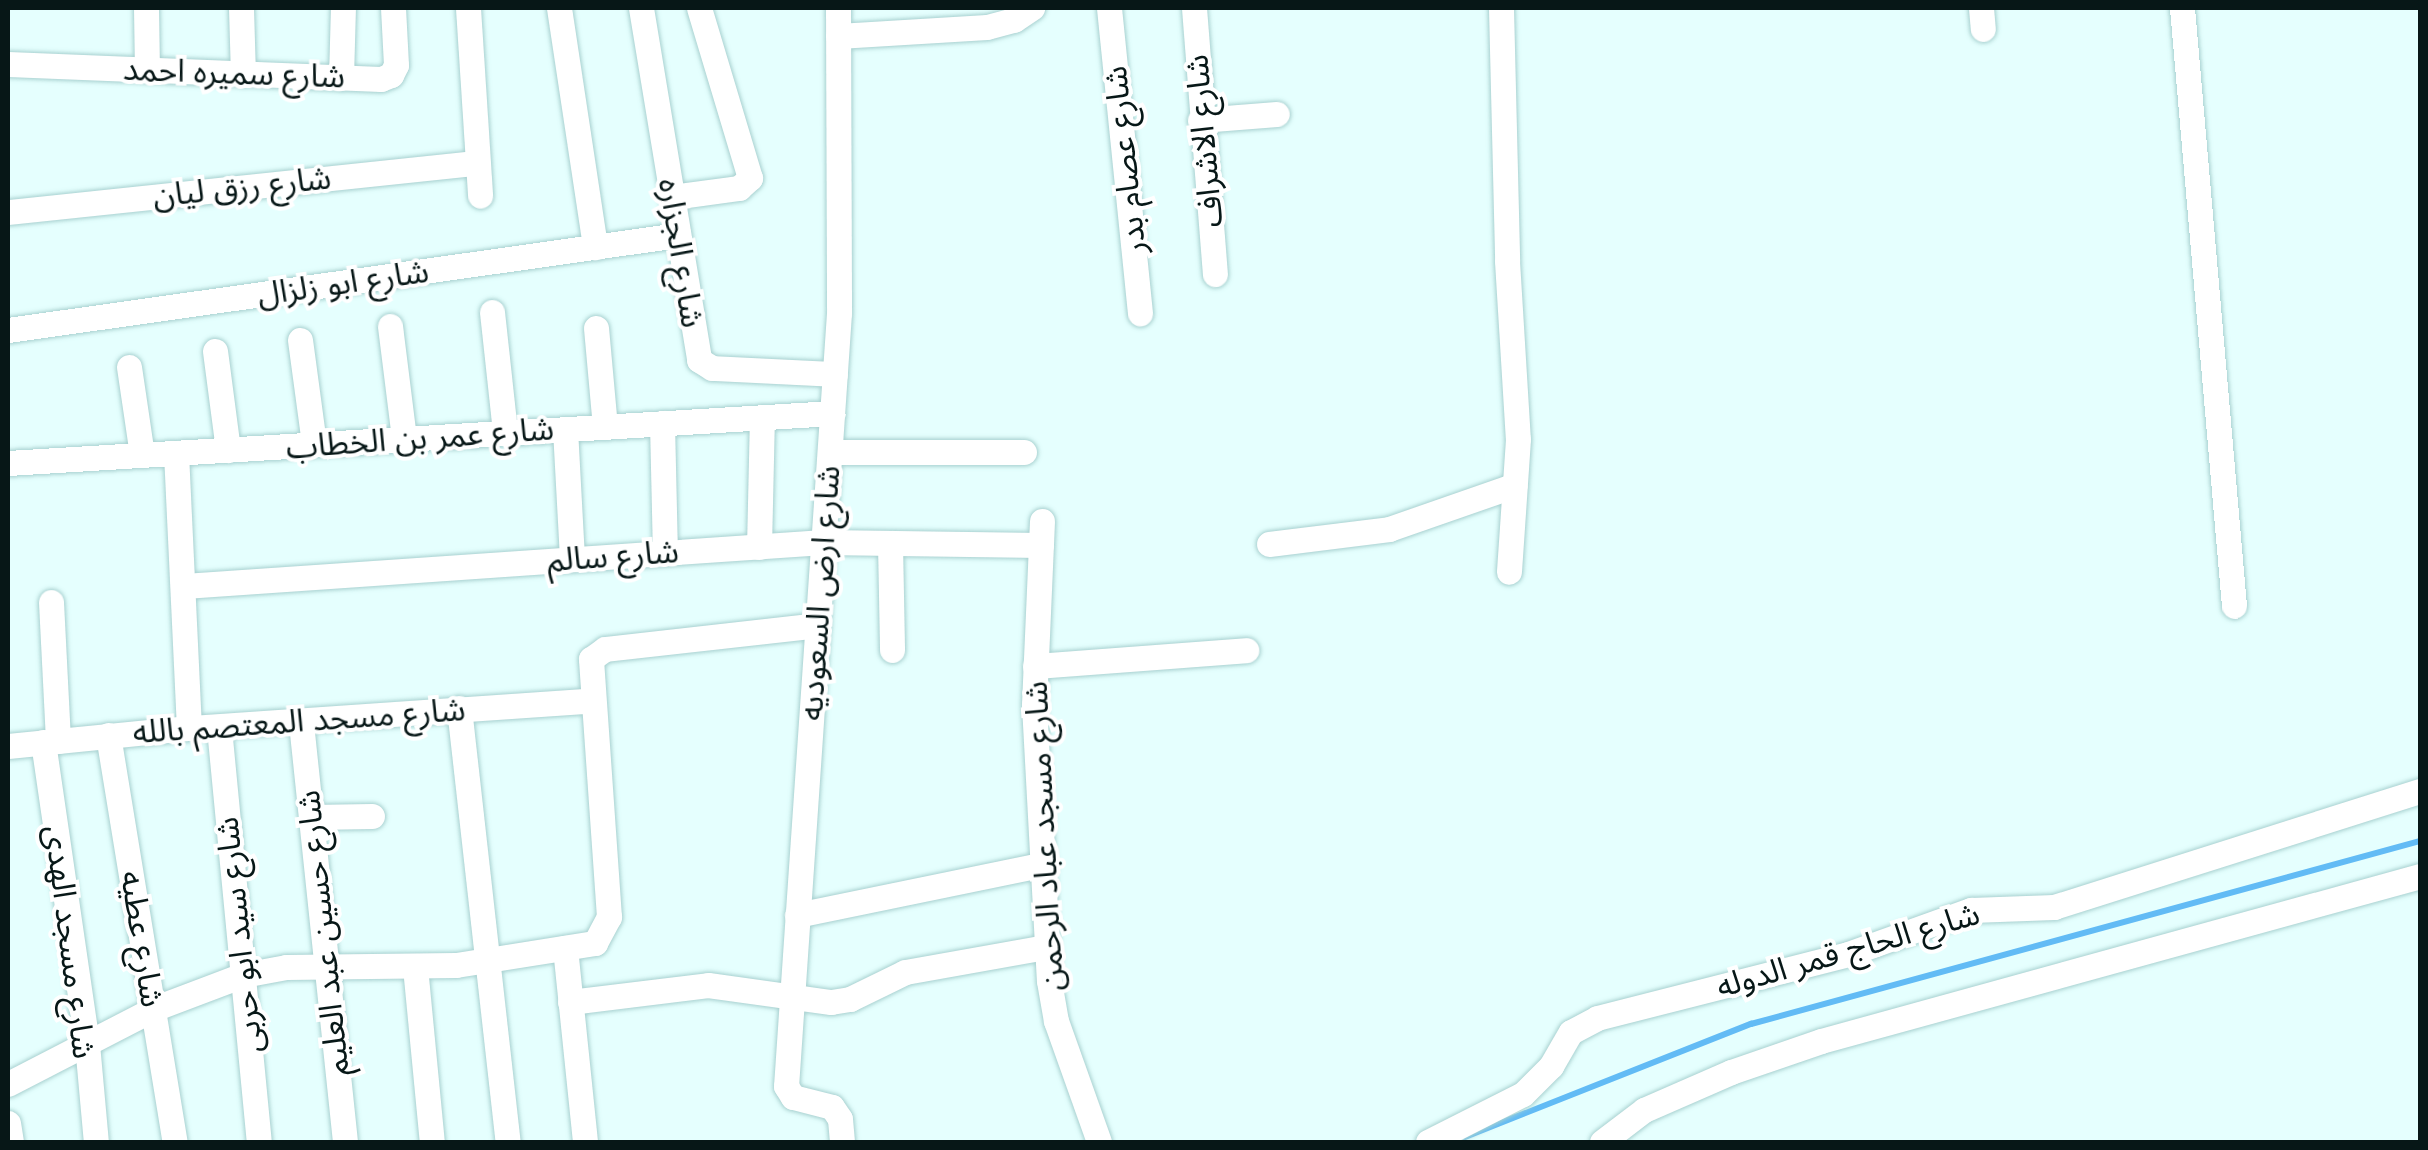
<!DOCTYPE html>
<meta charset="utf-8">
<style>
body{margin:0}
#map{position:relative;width:2428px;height:1150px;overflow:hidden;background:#e5fffe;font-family:Arial,"Noto Sans Arabic",sans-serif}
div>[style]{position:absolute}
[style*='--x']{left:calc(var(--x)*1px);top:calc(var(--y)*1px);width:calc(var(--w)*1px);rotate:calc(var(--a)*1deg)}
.stream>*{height:6px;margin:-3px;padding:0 3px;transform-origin:3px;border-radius:3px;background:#62bbf5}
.roads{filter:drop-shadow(0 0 2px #a8d1d0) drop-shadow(0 0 2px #a8d1d0)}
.street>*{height:25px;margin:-12.5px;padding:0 12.5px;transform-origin:12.5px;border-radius:12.5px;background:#fff}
span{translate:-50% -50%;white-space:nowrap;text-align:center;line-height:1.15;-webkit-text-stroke:8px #fff;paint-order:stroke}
.street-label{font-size:32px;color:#071717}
.frame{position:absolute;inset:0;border:10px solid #071717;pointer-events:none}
</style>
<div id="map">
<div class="stream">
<div style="--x:1465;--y:1137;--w:308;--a:-21.6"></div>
<div style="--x:1751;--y:1024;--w:694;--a:-15.3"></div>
</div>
<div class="roads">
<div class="street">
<div style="--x:146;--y:8;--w:62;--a:89.1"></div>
<div style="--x:241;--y:8;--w:66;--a:88.3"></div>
<div style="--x:468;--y:8;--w:188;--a:86.3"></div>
<div style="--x:559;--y:8;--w:242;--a:81.4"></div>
<div style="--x:641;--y:8;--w:357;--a:80.6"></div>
<div style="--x:699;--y:360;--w:15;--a:32"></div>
<div style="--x:712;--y:368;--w:123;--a:2.8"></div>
<div style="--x:838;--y:8;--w:305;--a:89.8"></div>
<div style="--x:839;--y:313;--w:775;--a:93.92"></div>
<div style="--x:786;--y:1086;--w:13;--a:58"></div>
<div style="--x:793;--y:1097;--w:40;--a:14.4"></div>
<div style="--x:832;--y:1107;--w:14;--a:56"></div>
<div style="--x:840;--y:1119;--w:23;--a:85"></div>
<div style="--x:1109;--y:8;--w:307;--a:84.2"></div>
<div style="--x:1194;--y:8;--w:267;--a:85.5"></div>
<div style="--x:1501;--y:8;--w:253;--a:88.6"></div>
<div style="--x:1507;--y:261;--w:178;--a:86.5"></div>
<div style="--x:1518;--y:439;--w:133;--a:93.9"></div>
<div style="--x:1981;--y:8;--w:21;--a:85"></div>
<div style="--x:2182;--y:8;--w:600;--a:85.03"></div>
<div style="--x:838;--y:36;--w:149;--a:-3.5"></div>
<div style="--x:987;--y:27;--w:28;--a:-15"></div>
<div style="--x:1014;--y:20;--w:22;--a:-34"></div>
<div style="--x:8;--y:64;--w:373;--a:2.3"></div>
<div style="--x:381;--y:79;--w:11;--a:-22"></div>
<div style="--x:391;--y:75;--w:11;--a:-63"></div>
<div style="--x:396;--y:65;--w:57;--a:-93"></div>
<div style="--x:341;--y:78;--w:70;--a:-88.4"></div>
<div style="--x:1200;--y:120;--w:77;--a:-4.5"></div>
<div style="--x:672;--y:197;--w:68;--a:-7.7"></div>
<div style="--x:739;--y:188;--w:15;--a:-42"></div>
<div style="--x:750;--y:178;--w:177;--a:-106.7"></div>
<div style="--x:8;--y:212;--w:472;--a:-6"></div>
<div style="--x:492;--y:312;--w:121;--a:83.8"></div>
<div style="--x:390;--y:326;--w:113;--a:82.9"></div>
<div style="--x:596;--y:328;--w:98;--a:84.8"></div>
<div style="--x:8;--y:330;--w:677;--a:-8.07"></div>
<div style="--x:300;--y:340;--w:105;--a:82.3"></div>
<div style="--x:215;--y:351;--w:100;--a:82.5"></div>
<div style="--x:129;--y:367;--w:89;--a:81.6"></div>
<div style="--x:662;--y:423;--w:130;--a:88.7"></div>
<div style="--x:565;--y:429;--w:130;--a:86.9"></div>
<div style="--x:830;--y:452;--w:194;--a:0"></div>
<div style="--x:176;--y:453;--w:275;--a:87.3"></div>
<div style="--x:8;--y:463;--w:826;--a:-3.47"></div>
<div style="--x:1042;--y:521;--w:184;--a:92.5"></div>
<div style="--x:1034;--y:705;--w:276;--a:86.9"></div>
<div style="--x:1049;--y:981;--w:41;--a:80.1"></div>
<div style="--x:1056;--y:1021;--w:128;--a:70.4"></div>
<div style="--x:890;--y:543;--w:107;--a:88.9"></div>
<div style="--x:1269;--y:544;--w:121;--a:-7.1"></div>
<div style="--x:1389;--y:529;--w:133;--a:-19.2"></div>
<div style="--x:759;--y:547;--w:130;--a:-88.7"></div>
<div style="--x:184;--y:586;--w:641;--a:-3.94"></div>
<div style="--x:823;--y:542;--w:218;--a:0.8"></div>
<div style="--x:51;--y:602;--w:139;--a:87.1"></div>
<div style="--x:1035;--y:666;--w:212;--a:-4.3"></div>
<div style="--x:459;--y:708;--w:437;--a:83.6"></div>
<div style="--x:301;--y:723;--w:421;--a:84"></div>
<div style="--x:219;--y:728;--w:416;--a:84.5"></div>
<div style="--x:108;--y:735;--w:412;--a:80.7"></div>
<div style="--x:43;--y:742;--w:305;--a:81.7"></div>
<div style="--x:87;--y:1044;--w:98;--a:84.8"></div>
<div style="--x:8;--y:746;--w:182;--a:-5.7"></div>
<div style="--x:189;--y:728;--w:402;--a:-3.9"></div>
<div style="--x:311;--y:817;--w:61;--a:-0.9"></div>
<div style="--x:797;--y:915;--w:253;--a:-11.6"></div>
<div style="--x:565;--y:948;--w:195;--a:84.1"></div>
<div style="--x:415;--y:967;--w:176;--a:84.5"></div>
<div style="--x:570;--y:1002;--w:139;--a:-7"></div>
<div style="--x:708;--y:985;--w:124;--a:7.9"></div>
<div style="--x:831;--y:1002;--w:19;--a:-9"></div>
<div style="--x:850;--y:999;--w:61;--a:-26.1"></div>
<div style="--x:905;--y:972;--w:143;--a:-10.1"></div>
<div style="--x:8;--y:1084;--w:163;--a:-27.3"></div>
<div style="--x:153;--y:1009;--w:96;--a:-20.7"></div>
<div style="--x:243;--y:975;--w:44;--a:-10.5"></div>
<div style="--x:286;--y:967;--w:170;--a:-0.7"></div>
<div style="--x:456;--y:965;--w:141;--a:-9"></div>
<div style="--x:595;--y:943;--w:30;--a:-62"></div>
<div style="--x:609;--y:917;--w:259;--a:-94"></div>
<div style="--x:591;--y:659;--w:17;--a:-36"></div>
<div style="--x:605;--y:649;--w:214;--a:-6.4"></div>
<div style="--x:8;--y:1123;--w:19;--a:81"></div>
<div style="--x:1428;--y:1142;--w:106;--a:-26.8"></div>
<div style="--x:1523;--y:1094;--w:40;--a:-45"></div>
<div style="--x:1551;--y:1066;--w:39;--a:-60"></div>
<div style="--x:1571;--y:1032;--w:30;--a:-28"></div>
<div style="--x:1597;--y:1018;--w:259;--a:-14.3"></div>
<div style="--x:1848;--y:954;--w:131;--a:-19.7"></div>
<div style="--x:1971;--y:910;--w:83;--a:-2.1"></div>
<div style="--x:2054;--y:907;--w:384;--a:-17.6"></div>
<div style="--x:1602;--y:1142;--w:53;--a:-37.3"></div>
<div style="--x:1644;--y:1110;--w:95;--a:-23.6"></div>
<div style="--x:1731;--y:1072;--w:95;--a:-19"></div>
<div style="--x:1821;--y:1041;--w:621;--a:-15.4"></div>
</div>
</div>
<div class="street-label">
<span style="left:234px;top:73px;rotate:2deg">شارع سميره احمد</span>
<span style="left:1204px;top:141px;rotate:-95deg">شارع الاشراف</span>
<span style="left:1125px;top:160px;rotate:-96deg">شارع عصام بدر</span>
<span style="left:242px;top:187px;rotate:-6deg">شارع رزق ليان</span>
<span style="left:681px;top:253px;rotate:81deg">شارع الجزاره</span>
<span style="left:343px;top:283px;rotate:-8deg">شارع ابو زلزال</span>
<span style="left:420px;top:438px;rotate:-4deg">شارع عمر بن الخطاب</span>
<span style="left:613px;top:556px;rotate:-4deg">شارع سالم</span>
<span style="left:820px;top:593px;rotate:-86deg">شارع ارض السعوديه</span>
<span style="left:299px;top:721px;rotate:-4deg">شارع مسجد المعتصم بالله</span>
<span style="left:1044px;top:836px;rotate:-93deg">شارع مسجد عباد الرحمن</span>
<span style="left:323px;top:933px;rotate:-96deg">شارع حسين عبد العليم</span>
<span style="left:239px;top:935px;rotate:-96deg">شارع سيد ابو حربى</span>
<span style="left:142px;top:939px;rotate:81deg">شارع عطيه</span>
<span style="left:70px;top:942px;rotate:83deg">شارع مسجد الهدى</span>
<span style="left:1848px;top:950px;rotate:-16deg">شارع الحاج قمر الدوله</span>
</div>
<div class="frame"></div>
</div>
